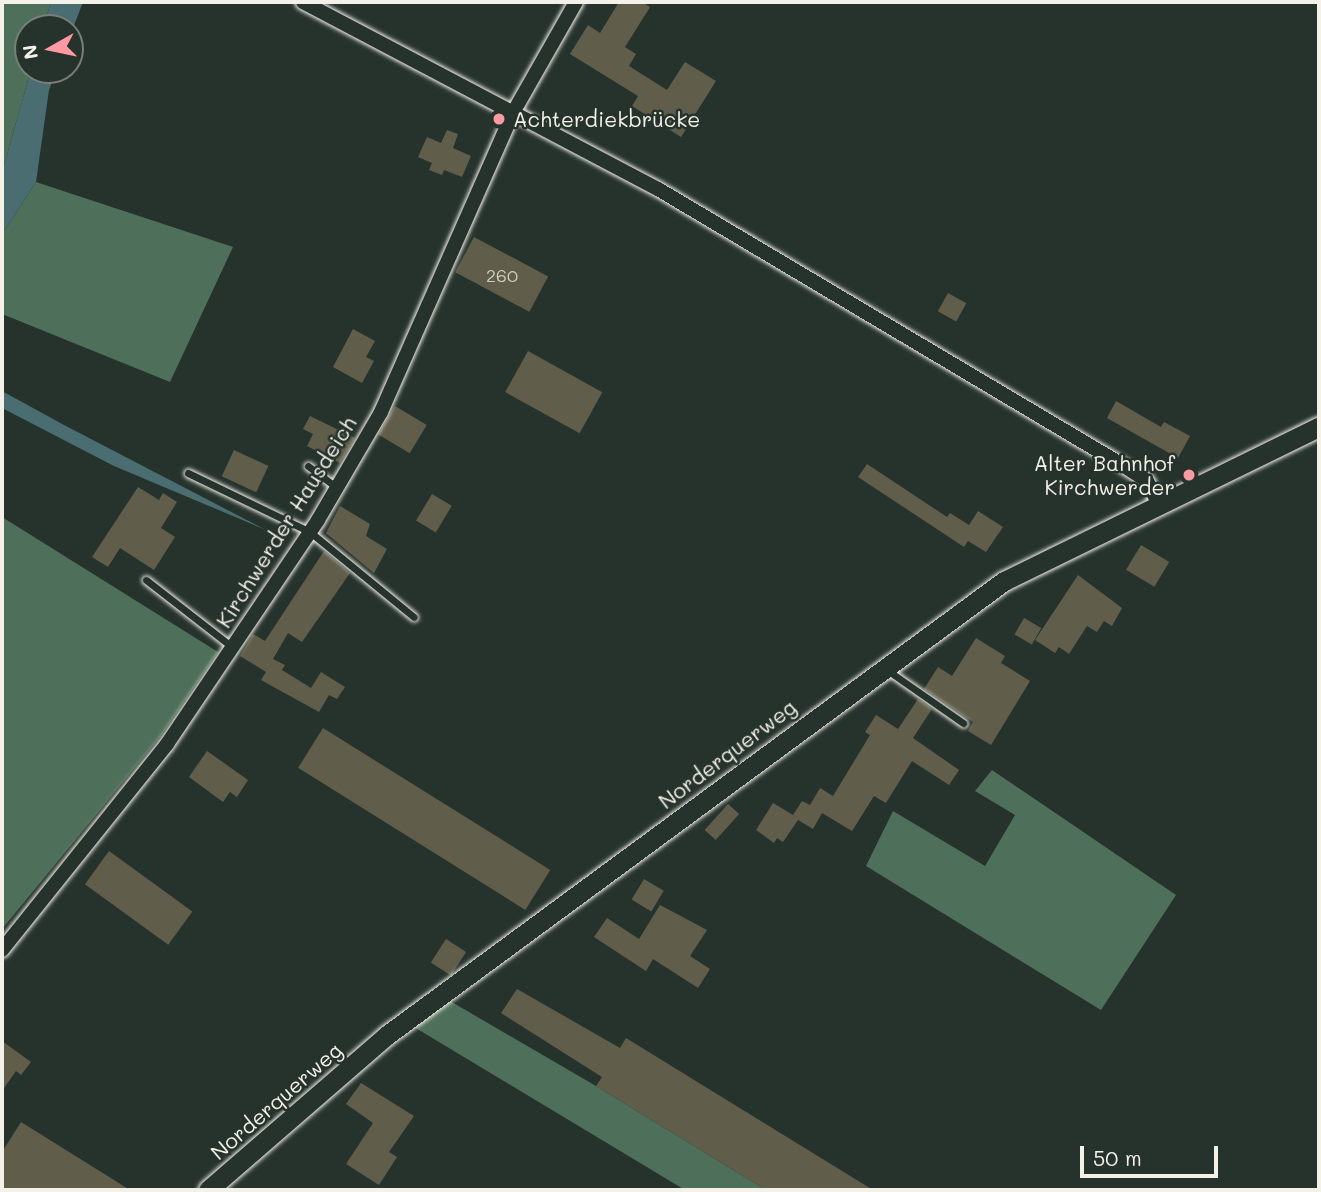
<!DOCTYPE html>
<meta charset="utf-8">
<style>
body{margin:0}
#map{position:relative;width:1321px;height:1192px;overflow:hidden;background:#26332d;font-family:Mali,sans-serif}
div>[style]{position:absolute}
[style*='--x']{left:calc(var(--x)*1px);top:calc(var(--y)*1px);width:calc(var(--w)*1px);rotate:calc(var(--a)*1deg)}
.green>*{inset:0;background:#4e6f59}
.water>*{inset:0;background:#496d70}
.building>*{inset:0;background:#605e4a;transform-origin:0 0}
.roads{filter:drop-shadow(0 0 2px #f4f1e8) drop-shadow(0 0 2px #f4f1e8)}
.service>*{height:7px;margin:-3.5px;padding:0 3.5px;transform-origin:3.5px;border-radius:3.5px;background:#26332d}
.minor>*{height:14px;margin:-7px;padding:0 7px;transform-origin:7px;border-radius:7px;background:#26332d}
.tertiary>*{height:19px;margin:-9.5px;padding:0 9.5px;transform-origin:9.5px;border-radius:9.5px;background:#26332d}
.dots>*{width:19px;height:19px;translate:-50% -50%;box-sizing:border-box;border:4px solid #26332d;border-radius:50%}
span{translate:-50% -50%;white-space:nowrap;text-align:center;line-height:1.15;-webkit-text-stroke:5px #26332d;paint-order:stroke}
.number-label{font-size:18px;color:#cfccc0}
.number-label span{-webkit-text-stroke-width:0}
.poi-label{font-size:21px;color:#f4f1e8}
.left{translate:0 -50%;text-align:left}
.right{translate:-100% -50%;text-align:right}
.street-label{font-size:21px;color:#f4f1e8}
.frame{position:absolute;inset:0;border:4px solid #f4f1e8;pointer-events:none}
.north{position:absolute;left:14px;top:14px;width:70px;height:70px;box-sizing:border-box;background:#26332d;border:2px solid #787f78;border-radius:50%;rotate:261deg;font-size:19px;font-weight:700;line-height:28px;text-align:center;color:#f4f1e8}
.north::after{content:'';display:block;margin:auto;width:24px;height:32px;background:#ff9aa2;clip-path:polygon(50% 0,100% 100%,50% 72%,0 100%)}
.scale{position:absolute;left:1080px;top:1146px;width:138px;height:32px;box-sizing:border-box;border:4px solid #f4f1e8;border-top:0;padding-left:9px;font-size:21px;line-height:24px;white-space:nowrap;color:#f4f1e8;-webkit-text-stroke:5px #26332d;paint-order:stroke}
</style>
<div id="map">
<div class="green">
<div style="clip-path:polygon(2px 2px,51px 2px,43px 28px,28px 28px,31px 70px,2px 172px)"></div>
<div style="clip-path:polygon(36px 182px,233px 247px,170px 382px,2px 314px,2px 234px)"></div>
<div style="clip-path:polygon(2px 517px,218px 652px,160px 737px,2px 929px)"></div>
<div style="clip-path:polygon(992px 770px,1176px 895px,1101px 1010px,866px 866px,893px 811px,985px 866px,1015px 815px,975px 791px)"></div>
<div style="clip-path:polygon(450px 1001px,596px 1086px,766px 1190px,685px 1190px,414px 1027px)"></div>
</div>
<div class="water">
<div style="clip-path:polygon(51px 2px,83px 2px,70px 36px,70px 28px,43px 28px)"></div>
<div style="clip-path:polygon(31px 70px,57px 70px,49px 90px,36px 182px,2px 234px,2px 172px)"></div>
<div style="clip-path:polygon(2px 391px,64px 425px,266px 530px,114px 466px,2px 408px)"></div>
</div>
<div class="building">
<div style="clip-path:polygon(619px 2px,642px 2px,650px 7px,625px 47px,636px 54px,629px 66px,667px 90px,685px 62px,716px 81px,681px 137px,632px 106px,638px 96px,570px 54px,588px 25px,600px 33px)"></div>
<div style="clip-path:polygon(447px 130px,458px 134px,453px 148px,471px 156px,462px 177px,444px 170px,442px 175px,429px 170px,432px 163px,418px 157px,427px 137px,441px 143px)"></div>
<div style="left:474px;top:237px;width:84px;height:40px;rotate:28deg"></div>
<div style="left:948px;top:293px;width:21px;height:21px;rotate:29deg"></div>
<div style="clip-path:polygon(353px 329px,375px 341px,366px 357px,374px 361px,362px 383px,333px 367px)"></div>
<div style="left:528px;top:351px;width:85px;height:47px;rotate:29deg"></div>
<div style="clip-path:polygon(1116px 401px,1161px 427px,1164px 422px,1190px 436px,1178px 458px,1107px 418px)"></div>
<div style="left:395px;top:406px;width:37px;height:33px;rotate:31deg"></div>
<div style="clip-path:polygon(310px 416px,355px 438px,340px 463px,307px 446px,313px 434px,303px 429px)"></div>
<div style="left:234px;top:450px;width:38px;height:29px;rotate:25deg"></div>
<div style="clip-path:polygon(867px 464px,947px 517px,950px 513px,969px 525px,978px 511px,1003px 527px,986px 552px,968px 541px,964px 547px,858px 477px)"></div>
<div style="clip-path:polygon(138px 487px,159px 500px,163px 493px,177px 502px,161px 528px,175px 537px,154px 570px,120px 548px,108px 567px,92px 557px)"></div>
<div style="left:432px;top:494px;width:23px;height:31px;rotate:31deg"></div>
<div style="clip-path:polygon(340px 506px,370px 524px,366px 536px,387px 549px,374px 573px,326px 533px)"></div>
<div style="left:1141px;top:545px;width:33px;height:29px;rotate:31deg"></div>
<div style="clip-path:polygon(324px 551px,350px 573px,302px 642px,288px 633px,273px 659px,285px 665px,282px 670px,311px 688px,321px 672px,345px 687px,337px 699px,329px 695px,319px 712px,261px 680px,266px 672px,240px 656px,253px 634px,265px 641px)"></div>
<div style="clip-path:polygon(1078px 575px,1122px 608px,1112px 626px,1104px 621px,1097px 632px,1087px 626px,1069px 654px,1059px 647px,1055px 653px,1035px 640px)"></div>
<div style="left:1024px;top:618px;width:20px;height:19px;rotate:30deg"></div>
<div style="clip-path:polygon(976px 638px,1005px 656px,1001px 663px,1030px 681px,991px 745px,968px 731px,973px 722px,924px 689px,938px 667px,952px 676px)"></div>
<div style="clip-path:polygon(918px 699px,932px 709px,913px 738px,959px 770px,949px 785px,912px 761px,886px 803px,874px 796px,852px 831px,822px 813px,813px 829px,798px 820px,783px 842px,777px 838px,774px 843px,756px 830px,773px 803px,793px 815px,802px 801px,810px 805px,820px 788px,833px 796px,870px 735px,865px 732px,876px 715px,898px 729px)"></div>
<div style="left:323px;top:728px;width:268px;height:47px;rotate:32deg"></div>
<div style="clip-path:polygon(207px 751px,248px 780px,237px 797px,230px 792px,223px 802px,189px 777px)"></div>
<div style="left:728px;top:804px;width:15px;height:35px;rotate:42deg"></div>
<div style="left:109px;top:851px;width:103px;height:41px;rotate:36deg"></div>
<div style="left:644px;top:879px;width:23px;height:24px;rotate:31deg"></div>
<div style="clip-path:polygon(660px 905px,707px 930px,690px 956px,710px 969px,698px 988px,653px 959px,646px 971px,594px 937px,607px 918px,639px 939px)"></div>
<div style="left:446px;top:939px;width:24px;height:28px;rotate:33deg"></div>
<div style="clip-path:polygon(517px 989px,620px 1048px,626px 1038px,873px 1190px,766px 1190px,596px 1086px,602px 1077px,501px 1013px)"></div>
<div style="clip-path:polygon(2px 1041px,31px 1062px,21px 1075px,16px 1071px,2px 1091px)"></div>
<div style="clip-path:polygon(361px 1083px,414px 1116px,389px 1152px,397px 1157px,379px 1185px,346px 1164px,373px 1123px,346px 1104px)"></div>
<div style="clip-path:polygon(21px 1122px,130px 1190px,2px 1190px,2px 1152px)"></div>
</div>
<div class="roads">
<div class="service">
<div style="--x:308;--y:466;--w:35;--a:37"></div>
<div style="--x:188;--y:473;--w:136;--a:25.8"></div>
<div style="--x:310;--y:532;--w:134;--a:39.3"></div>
<div style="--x:146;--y:580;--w:109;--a:37.9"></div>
<div style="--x:887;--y:670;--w:93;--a:34.9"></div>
</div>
<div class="minor">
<div style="--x:303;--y:2;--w:401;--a:27.8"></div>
<div style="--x:658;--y:189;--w:542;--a:30.73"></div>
<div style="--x:1124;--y:466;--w:27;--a:33"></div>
<div style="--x:1147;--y:481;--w:25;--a:63"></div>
<div style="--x:2;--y:950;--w:264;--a:-51.3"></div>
<div style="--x:167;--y:744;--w:270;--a:-56"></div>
<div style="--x:318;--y:520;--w:125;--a:-59.7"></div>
<div style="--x:381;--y:412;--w:329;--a:-66.2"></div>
<div style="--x:514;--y:111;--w:125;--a:-60.4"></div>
</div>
<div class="tertiary">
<div style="--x:208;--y:1190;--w:237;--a:-40.9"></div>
<div style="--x:387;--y:1035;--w:766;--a:-36.35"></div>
<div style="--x:1004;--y:581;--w:351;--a:-26.1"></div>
</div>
</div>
<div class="dots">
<div style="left:499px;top:119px;background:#ff9aa2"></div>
<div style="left:1189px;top:475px;background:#ff9aa2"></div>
</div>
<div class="number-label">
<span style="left:502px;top:275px">260</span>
</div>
<div class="poi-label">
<span class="left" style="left:513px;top:119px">Achterdiekbrücke</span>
<span class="right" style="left:1175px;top:475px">Alter Bahnhof<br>Kirchwerder</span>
</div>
<div class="street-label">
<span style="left:286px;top:522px;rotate:-58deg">Kirchwerder Hausdeich</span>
<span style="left:727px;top:754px;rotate:-37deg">Norderquerweg</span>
<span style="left:276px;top:1101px;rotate:-41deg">Norderquerweg</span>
</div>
<div class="frame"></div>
<div class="north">N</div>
<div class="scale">50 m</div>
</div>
